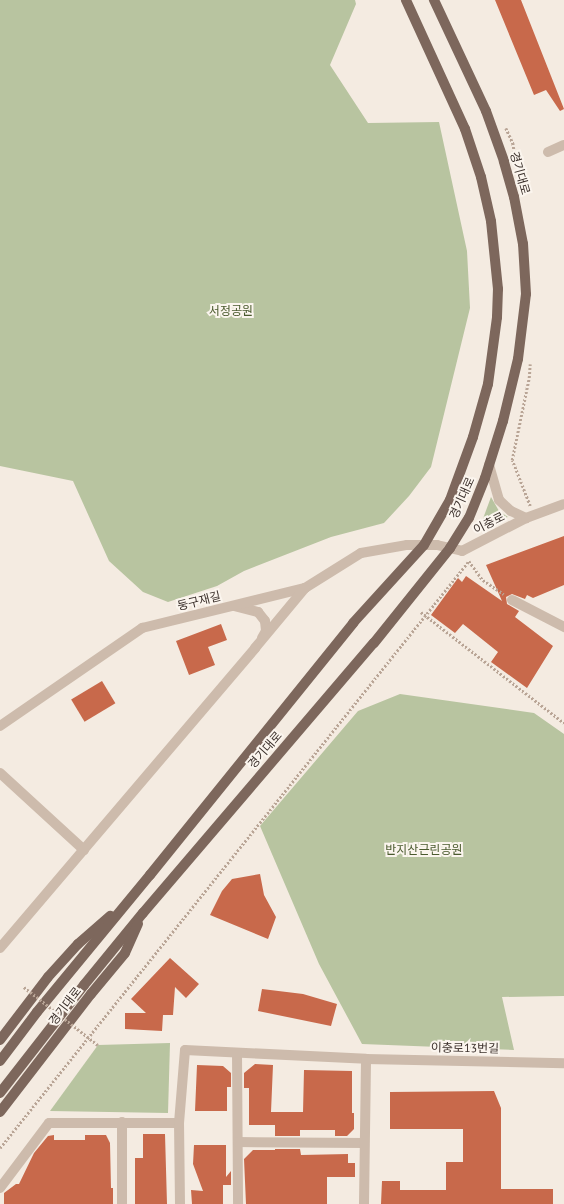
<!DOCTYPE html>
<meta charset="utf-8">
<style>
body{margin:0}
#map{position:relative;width:564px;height:1204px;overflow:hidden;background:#f4ebe1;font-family:"PT Sans","Noto Sans KR",sans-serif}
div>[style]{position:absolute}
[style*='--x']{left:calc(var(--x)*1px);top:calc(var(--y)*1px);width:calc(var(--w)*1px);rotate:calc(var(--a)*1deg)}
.green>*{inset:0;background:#b8c4a0}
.building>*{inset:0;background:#c8694b;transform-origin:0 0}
.path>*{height:2.5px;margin-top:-1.25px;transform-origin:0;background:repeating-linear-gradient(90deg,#b9a596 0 2px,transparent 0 4px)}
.minor>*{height:10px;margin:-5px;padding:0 5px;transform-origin:5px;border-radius:5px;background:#cdbbac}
.tertiary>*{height:10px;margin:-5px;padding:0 5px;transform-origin:5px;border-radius:5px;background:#cdbbac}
.primary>*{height:10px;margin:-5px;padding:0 5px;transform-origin:5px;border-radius:5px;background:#7d675c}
.path-bridge>*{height:2.5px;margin-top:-1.25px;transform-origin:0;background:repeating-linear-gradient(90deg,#b9a596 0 2px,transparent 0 4px)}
span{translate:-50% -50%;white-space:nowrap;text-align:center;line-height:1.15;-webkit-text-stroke:4px #fbf5ee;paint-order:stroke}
.street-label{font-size:12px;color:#3b302b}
.park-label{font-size:12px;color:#4a5a2e}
</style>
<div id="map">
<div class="green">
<div style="clip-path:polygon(0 0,355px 0,356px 4px,330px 65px,368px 123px,439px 122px,467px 251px,470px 308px,431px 467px,409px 496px,384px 523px,331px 537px,244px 571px,217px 586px,168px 602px,143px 592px,109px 561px,73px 481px,0 466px)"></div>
<div style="clip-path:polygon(491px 497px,499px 511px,508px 517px,481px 524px)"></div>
<div style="clip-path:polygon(400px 694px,534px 713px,564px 734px,564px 996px,502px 997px,514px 1050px,362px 1044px,319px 964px,260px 826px,358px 711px)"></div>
<div style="clip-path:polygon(170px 1043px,168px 1113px,50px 1111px,98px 1045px)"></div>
</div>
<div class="building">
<div style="clip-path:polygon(495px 0,521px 0,564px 109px,560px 111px,546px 90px,534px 95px)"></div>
<div style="clip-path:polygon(564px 536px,564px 585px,533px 598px,527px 595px,525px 599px,512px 594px,506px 597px,507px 604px,519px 611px,515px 617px,553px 646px,527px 688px,491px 662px,498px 652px,463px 624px,455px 633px,431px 615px,458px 578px,462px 582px,466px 576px,502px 601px,486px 565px)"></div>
<div style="clip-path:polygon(221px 624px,227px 640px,208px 647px,215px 665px,189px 675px,176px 641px)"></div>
<div style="left:102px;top:681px;width:26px;height:36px;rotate:59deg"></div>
<div style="clip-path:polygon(260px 874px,264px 895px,276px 917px,268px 939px,210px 915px,222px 891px,232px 879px)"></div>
<div style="clip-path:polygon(170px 958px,199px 984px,186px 998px,175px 987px,173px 1015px,163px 1015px,162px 1031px,125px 1029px,125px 1013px,146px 1013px,131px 999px)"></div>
<div style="clip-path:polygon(262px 989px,303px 994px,337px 1004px,331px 1026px,258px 1011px)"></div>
<div style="clip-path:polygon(255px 1064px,273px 1065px,271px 1112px,303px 1112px,304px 1070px,352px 1071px,352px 1113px,354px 1113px,354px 1129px,347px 1136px,335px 1136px,335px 1130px,300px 1130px,300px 1136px,275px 1136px,275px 1125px,249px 1125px,249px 1088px,244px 1088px,244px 1073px)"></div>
<div style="clip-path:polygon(197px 1065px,223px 1066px,231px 1073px,231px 1087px,227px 1087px,227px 1111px,195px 1111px)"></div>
<div style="clip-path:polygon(494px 1091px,501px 1108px,501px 1189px,553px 1189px,553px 1204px,381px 1204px,382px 1181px,400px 1181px,400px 1190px,446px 1190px,446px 1162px,463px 1162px,463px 1129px,390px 1129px,390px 1092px)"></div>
<div style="clip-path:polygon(143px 1134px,165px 1134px,167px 1204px,135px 1204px,135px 1158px,143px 1158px)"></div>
<div style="clip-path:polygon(54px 1135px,54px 1140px,85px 1140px,85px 1135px,106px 1135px,110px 1143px,111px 1188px,113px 1188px,113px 1204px,4px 1204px,4px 1193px,16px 1184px,19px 1184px,34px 1153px,48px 1136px)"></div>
<div style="clip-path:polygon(194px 1145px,226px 1145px,226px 1177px,231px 1171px,231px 1185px,223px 1185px,223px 1204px,192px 1204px,191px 1190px,203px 1191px,193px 1164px)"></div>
<div style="clip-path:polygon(275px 1149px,300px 1149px,301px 1155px,348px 1154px,348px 1163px,355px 1163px,355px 1177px,327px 1177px,327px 1204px,246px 1204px,244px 1159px,253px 1150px,275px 1150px)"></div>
</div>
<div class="path">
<div style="--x:506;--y:128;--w:17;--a:65"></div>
<div style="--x:513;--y:143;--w:12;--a:81"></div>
<div style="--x:530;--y:506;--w:49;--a:-111.4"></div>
<div style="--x:512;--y:460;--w:84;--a:-78.3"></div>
<div style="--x:529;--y:378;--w:14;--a:-86"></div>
<div style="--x:469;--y:561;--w:24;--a:54"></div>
<div style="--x:483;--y:580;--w:25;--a:34"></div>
<div style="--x:421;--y:612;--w:181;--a:37.8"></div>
<div style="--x:0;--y:1148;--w:750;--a:-51.39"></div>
</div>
<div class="minor">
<div style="--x:548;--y:152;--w:17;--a:-24"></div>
<div style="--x:512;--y:600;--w:59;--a:27.4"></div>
<div style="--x:234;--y:606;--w:25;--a:14"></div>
<div style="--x:258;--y:612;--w:11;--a:52"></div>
<div style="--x:265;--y:621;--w:10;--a:84"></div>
<div style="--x:266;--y:631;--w:8;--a:120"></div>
<div style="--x:0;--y:726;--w:173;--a:-34.6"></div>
<div style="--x:142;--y:628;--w:168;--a:-13.8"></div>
<div style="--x:305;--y:588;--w:66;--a:-32"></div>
<div style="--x:361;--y:553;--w:47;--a:-9.9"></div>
<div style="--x:407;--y:545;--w:17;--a:0"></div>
<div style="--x:0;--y:773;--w:114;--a:42.5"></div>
<div style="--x:0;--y:948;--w:394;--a:-49.6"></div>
<div style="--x:255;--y:648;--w:78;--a:-50.2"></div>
<div style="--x:237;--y:1053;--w:151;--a:89.6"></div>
<div style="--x:238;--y:1142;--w:126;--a:0.5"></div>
<div style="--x:0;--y:1188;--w:81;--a:-53"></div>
<div style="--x:49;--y:1123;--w:130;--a:0"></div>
<div style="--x:122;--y:1204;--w:82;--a:-90"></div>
<div style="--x:180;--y:1204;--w:81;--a:-90.7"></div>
<div style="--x:179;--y:1123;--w:73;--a:-85.3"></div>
<div style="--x:185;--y:1050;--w:181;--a:2.8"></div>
<div style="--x:366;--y:1059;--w:198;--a:1.2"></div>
<div style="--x:364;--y:1204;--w:145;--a:-89.2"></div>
</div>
<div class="tertiary">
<div style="--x:489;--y:465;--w:36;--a:74"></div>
<div style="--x:499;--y:500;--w:16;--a:43"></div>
<div style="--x:511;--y:511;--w:17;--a:25"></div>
<div style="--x:424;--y:545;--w:13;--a:0"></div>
<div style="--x:437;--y:545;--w:26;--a:13"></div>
<div style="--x:462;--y:551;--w:72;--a:-27.3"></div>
<div style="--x:526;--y:518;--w:40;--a:-20.2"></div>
</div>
<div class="primary">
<div style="--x:0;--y:1040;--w:79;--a:-52.7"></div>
<div style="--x:48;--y:977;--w:45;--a:-47.7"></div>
<div style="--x:78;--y:944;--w:43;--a:-41.2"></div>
<div style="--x:0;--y:1061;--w:61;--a:-52.9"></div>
<div style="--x:37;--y:1012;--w:178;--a:-50.5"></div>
<div style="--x:150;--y:875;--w:324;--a:-51.1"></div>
<div style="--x:353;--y:623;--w:105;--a:-47.7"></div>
<div style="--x:424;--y:545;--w:52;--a:-60"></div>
<div style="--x:450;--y:500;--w:67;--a:-69.9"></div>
<div style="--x:473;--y:437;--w:55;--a:-74.2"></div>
<div style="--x:488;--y:384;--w:68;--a:-82.3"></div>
<div style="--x:497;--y:317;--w:28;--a:-88"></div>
<div style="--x:498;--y:289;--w:68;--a:-95.9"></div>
<div style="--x:491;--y:221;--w:45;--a:-102.8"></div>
<div style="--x:481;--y:177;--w:51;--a:-108.4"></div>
<div style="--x:465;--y:129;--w:142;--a:-114.6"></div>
<div style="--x:0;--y:1093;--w:137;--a:-52.1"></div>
<div style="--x:84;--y:985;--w:93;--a:-50.7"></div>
<div style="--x:143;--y:913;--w:355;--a:-49.5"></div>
<div style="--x:374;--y:643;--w:122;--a:-51.3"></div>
<div style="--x:450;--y:548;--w:36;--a:-58"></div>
<div style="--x:469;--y:518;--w:43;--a:-68.2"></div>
<div style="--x:485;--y:478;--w:60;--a:-72.5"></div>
<div style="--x:503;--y:421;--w:64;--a:-76.4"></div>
<div style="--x:518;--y:359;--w:65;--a:-83"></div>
<div style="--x:526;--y:294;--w:50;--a:-93.4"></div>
<div style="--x:523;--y:244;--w:48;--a:-100.8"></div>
<div style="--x:514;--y:197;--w:37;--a:-106"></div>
<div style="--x:504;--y:161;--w:53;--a:-109.8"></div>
<div style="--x:486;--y:111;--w:123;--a:-115.1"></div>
<div style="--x:0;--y:1112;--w:149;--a:-52.4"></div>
<div style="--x:91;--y:994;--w:53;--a:-50.3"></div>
<div style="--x:125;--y:953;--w:32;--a:-66"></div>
</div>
<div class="path-bridge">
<div style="--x:24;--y:987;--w:94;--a:38.1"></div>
</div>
<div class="street-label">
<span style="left:520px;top:173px;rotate:74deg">경기대로</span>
<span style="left:462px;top:498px;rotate:-66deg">경기대로</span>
<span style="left:489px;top:523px;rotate:-27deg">이충로</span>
<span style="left:199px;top:601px;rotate:-14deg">둥구재길</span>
<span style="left:265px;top:750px;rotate:-49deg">경기대로</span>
<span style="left:65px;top:1006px;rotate:-52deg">경기대로</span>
<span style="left:465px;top:1048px;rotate:1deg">이충로13번길</span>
</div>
<div class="park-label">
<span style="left:231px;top:311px">서정공원</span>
<span style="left:424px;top:850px">반지산근린공원</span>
</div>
</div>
